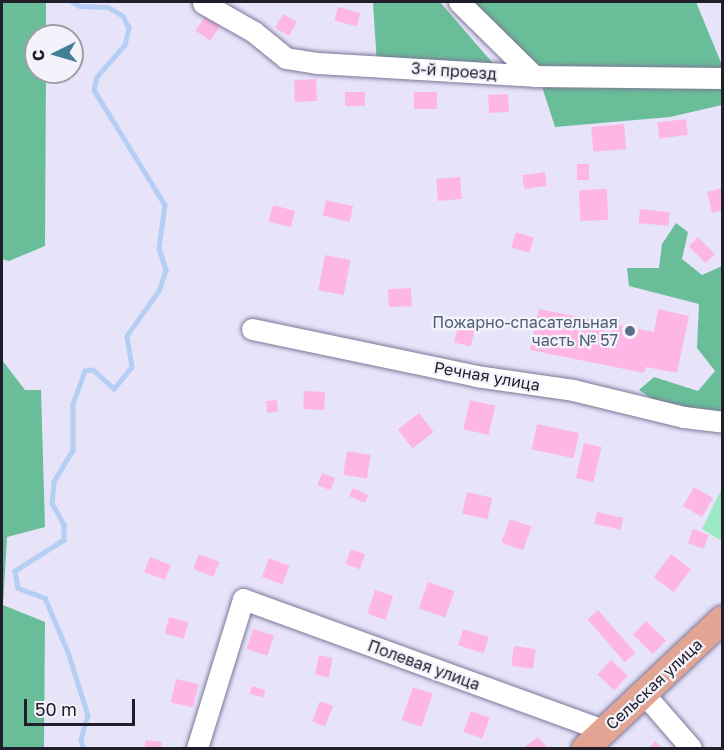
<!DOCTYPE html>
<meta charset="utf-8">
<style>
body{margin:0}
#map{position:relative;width:724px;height:750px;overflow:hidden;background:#e7e4fa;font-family:"Golos Text",sans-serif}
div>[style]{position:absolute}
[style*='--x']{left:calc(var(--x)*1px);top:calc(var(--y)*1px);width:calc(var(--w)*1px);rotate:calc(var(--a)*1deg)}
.green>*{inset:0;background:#9de9c5}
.forest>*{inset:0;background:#69be99}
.stream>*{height:4.5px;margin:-2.25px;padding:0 2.25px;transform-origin:2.25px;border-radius:2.25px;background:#b4cef4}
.building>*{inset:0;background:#feb7e5;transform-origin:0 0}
.roads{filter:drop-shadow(0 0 2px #7c7797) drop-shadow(0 0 2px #7c7797)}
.minor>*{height:21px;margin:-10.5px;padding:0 10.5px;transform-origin:10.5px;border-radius:10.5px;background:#fff}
.major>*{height:27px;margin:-13.5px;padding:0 13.5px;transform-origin:13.5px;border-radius:13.5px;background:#e3a593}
.dots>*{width:16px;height:16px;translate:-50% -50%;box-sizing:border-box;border:3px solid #f4f3fb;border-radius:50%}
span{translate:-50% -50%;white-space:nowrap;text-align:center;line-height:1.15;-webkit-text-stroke:4.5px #f4f3fb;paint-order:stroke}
.street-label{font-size:16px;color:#201e2b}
.service-label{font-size:16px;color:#4e5e75}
.right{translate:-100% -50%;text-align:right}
.frame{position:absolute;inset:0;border:3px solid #201e2b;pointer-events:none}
.north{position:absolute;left:24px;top:24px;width:60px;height:60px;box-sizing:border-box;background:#f4f3fb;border:2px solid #9f9ea8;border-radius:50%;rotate:265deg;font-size:16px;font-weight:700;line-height:24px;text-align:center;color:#201e2b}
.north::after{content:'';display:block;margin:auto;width:21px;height:27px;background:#417f94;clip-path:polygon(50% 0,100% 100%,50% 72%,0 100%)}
.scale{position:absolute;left:24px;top:699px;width:111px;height:27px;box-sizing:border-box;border:3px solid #201e2b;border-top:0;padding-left:8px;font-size:18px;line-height:21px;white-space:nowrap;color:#201e2b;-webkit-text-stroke:4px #f4f3fb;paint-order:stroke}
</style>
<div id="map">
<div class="green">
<div style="clip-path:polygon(722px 488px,722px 541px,702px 529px)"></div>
</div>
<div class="forest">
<div style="clip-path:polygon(2px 2px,46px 2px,46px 36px,36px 36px,36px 72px,46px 72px,45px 246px,9px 261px,2px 259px)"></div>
<div style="clip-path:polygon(373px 2px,440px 2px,503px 75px,377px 65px)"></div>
<div style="clip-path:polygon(473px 2px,696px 2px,722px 65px,722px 105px,670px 117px,555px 127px,534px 62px)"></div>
<div style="clip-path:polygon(676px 223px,688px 232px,682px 259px,702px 275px,722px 266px,722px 413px,663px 406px,639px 390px,654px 377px,698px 391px,715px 371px,697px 348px,699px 304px,629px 286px,627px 268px,659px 268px,662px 244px)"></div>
<div style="clip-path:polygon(2px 360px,25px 390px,41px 390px,45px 527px,7px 537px,3px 605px,45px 622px,44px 748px,2px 748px)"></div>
</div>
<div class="stream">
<div style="--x:73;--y:2;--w:8;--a:30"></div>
<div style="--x:80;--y:6;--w:28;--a:2"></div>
<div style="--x:108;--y:7;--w:17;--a:31"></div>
<div style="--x:123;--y:16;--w:13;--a:63"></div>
<div style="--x:129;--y:28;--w:17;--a:103"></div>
<div style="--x:125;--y:45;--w:43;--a:131.2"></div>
<div style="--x:97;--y:77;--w:13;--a:103"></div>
<div style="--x:94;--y:90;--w:135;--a:58.3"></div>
<div style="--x:165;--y:205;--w:43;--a:97.9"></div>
<div style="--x:159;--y:248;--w:23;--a:72"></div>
<div style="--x:166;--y:270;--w:22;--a:108"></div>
<div style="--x:159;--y:291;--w:55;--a:125.4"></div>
<div style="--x:127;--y:336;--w:31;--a:81"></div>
<div style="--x:132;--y:367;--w:28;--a:129"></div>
<div style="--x:114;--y:389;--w:28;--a:-138"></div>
<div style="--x:93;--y:370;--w:8;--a:173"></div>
<div style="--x:85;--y:371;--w:35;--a:110"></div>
<div style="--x:73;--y:404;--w:46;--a:90"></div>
<div style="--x:73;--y:450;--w:37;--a:121"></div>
<div style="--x:54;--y:482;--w:21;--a:95"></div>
<div style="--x:52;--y:503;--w:25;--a:61"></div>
<div style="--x:64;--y:525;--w:15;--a:90"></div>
<div style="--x:64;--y:540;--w:58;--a:147.7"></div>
<div style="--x:15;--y:571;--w:17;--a:80"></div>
<div style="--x:18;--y:588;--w:29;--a:20"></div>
<div style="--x:45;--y:598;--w:59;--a:66.9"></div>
<div style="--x:68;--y:652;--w:66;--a:72.4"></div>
<div style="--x:88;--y:715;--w:25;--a:106"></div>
<div style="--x:81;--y:739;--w:9;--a:77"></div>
</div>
<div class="building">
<div style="left:338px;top:7px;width:23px;height:14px;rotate:15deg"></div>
<div style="left:283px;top:14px;width:16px;height:16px;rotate:30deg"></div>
<div style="left:206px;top:15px;width:18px;height:19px;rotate:34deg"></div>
<div style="left:316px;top:79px;width:22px;height:22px;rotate:87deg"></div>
<div style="left:345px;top:92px;width:20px;height:14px"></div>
<div style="left:414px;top:92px;width:23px;height:17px"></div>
<div style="left:508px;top:94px;width:18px;height:20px;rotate:87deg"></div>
<div style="left:686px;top:119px;width:16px;height:29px;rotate:83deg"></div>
<div style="left:624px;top:124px;width:25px;height:33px;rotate:85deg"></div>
<div style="left:577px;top:164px;width:12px;height:16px"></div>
<div style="left:545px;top:172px;width:14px;height:23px;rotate:82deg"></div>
<div style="left:460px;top:177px;width:22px;height:24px;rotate:85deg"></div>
<div style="clip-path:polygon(722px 188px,722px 210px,712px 213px,707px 192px)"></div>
<div style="left:607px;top:189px;width:31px;height:28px;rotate:88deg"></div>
<div style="left:326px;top:200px;width:28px;height:16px;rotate:13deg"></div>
<div style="left:273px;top:205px;width:23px;height:17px;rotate:15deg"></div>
<div style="left:640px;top:209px;width:30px;height:14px;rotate:6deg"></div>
<div style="left:516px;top:232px;width:19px;height:16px;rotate:18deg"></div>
<div style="left:698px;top:237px;width:24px;height:13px;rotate:45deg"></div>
<div style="left:325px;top:255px;width:26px;height:36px;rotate:11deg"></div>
<div style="left:411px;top:288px;width:18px;height:23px;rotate:87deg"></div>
<div style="clip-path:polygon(539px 309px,654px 332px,658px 309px,689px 316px,677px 373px,646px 367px,644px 373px,530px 350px)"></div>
<div style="left:458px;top:326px;width:17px;height:17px;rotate:13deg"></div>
<div style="left:304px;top:391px;width:21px;height:18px;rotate:3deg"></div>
<div style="left:277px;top:400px;width:12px;height:11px;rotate:85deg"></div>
<div style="left:470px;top:400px;width:26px;height:30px;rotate:13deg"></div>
<div style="left:419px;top:413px;width:24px;height:27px;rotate:52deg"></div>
<div style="left:537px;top:424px;width:43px;height:26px;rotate:12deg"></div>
<div style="left:584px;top:443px;width:18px;height:36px;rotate:13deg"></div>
<div style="left:347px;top:451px;width:24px;height:24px;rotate:9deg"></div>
<div style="left:322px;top:473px;width:14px;height:13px;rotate:21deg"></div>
<div style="left:694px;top:487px;width:22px;height:22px;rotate:30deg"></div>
<div style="left:353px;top:488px;width:17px;height:9px;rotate:24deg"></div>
<div style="left:467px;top:492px;width:26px;height:22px;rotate:13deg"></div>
<div style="left:597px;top:512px;width:27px;height:12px;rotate:13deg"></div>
<div style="left:510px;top:519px;width:23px;height:25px;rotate:20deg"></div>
<div style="left:693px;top:529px;width:17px;height:15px;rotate:21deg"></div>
<div style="left:351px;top:549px;width:15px;height:16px;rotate:20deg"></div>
<div style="left:199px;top:554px;width:22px;height:16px;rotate:22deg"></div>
<div style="left:671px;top:554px;width:25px;height:29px;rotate:37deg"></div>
<div style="left:150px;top:557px;width:22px;height:16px;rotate:21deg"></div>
<div style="left:269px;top:558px;width:22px;height:20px;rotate:21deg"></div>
<div style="left:428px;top:582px;width:28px;height:28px;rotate:19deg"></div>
<div style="left:375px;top:590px;width:19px;height:25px;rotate:18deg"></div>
<div style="left:598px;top:610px;width:57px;height:14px;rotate:49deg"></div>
<div style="left:169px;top:617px;width:20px;height:17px;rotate:15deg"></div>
<div style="left:646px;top:621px;width:28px;height:19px;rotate:44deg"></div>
<div style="left:253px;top:629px;width:22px;height:21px;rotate:18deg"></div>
<div style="left:463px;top:629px;width:27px;height:17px;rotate:17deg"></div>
<div style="left:514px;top:646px;width:22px;height:20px;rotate:8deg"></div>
<div style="left:319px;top:655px;width:14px;height:20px;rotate:12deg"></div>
<div style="left:611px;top:660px;width:23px;height:20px;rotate:43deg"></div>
<div style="left:176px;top:679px;width:23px;height:24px;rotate:13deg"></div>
<div style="left:252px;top:686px;width:14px;height:8px;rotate:17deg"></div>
<div style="left:413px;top:687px;width:21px;height:35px;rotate:19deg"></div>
<div style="left:320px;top:701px;width:14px;height:22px;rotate:21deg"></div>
<div style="left:471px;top:711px;width:20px;height:22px;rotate:20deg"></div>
<div style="clip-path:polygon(538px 737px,548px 748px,523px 748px)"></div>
<div style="clip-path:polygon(146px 740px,162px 742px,161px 748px,144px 748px)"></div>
<div style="clip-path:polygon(655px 741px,664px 748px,649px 748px)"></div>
</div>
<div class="roads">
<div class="minor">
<div style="--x:459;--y:2;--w:105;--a:44.6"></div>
<div style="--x:203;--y:3;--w:59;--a:29.6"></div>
<div style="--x:254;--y:32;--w:41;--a:39.1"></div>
<div style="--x:286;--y:58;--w:32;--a:9"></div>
<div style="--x:318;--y:63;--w:216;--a:3.4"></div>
<div style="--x:534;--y:76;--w:188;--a:0.6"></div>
<div style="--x:252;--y:329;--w:229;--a:11.8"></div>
<div style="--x:476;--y:376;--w:98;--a:8.2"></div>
<div style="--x:573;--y:390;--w:114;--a:13.7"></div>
<div style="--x:684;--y:417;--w:38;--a:7"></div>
<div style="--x:645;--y:695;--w:70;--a:49"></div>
<div style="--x:197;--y:748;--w:156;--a:-72.8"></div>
<div style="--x:243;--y:599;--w:385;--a:20"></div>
</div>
<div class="major">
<div style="--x:585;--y:748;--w:188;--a:-43.3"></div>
</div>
</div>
<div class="dots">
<div style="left:630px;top:331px;background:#5c6f8a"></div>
</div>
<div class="street-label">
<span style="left:454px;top:71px;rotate:4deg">3-й проезд</span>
<span style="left:487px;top:376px;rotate:10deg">Речная улица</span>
<span style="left:424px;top:665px;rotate:20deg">Полевая улица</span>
<span style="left:654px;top:684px;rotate:-43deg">Сельская улица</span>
</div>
<div class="service-label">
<span class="right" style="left:618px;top:331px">Пожарно-спасательная<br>часть № 57</span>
</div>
<div class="frame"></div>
<div class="north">С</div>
<div class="scale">50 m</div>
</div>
